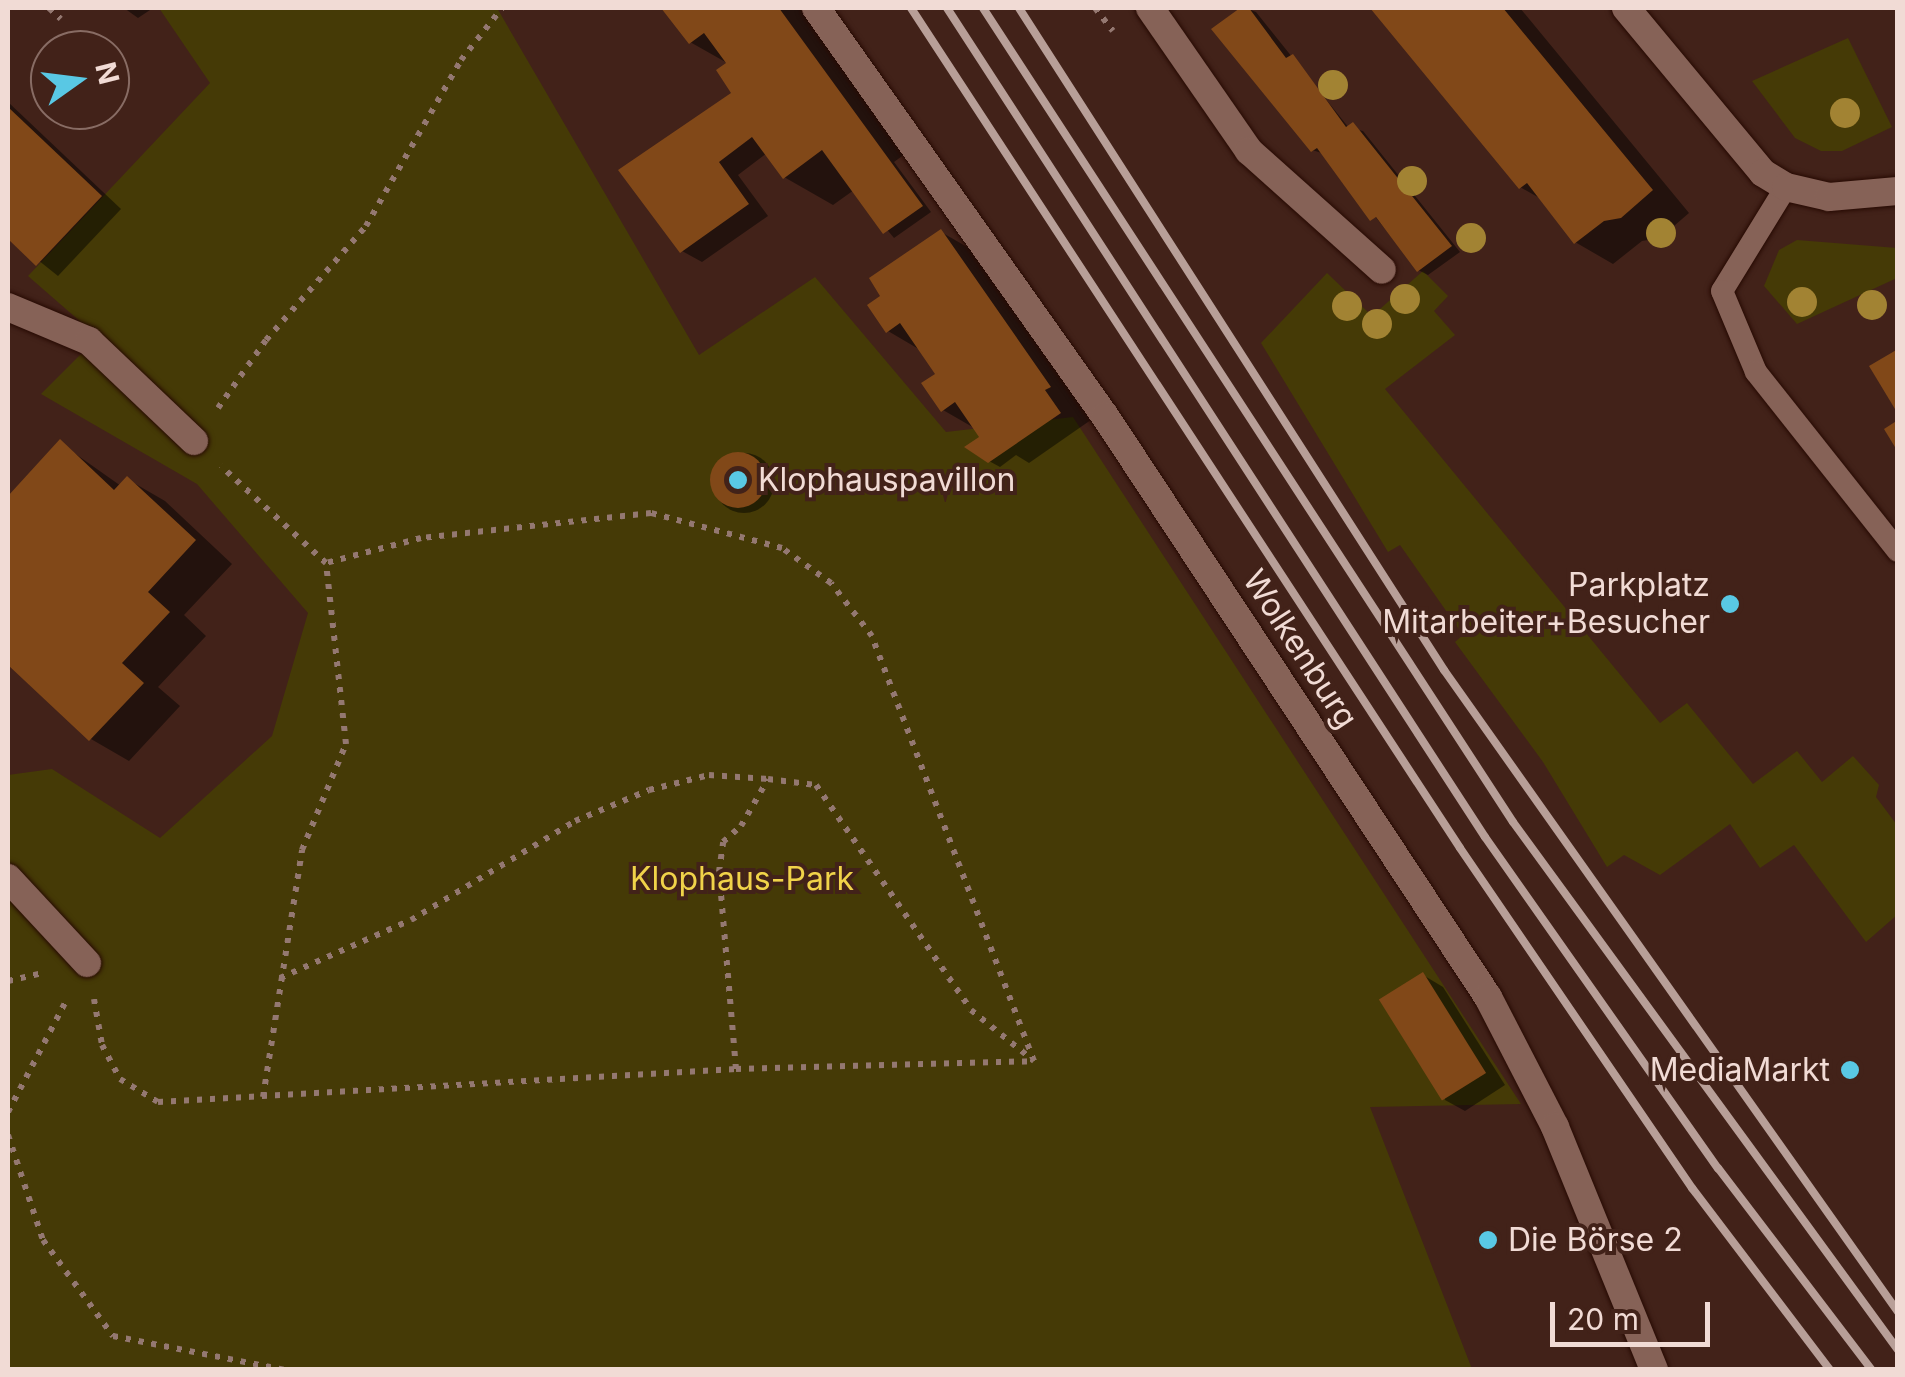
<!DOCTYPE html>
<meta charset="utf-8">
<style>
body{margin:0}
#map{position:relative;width:1905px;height:1377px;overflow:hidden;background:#422219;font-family:Inter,sans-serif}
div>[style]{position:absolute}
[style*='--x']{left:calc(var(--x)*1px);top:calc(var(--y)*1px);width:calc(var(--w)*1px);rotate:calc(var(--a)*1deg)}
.green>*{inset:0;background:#453a06}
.shadow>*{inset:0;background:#0007}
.round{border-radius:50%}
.building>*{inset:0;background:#814818;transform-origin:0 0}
.path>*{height:6px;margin-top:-3px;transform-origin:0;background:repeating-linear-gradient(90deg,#947871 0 5px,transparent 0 13px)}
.roads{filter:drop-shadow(0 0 2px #270a03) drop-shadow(0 0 2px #270a03)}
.service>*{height:22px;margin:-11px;padding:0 11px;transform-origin:11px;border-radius:11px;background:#866257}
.minor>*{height:28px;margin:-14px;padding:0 14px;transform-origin:14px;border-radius:14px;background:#866257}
.rail>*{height:8px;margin:-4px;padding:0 4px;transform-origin:4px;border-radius:4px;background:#b89f98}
.trees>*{width:30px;height:30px;margin:-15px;border-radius:50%;background:#a28333}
.dots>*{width:28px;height:28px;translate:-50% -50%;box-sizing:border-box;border:5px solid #422219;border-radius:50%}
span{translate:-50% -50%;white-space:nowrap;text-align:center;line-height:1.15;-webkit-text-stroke:8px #422219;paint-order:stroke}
.poi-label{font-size:32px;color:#f1dbd5}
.left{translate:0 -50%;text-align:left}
.right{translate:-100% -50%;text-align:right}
.street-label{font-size:32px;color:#f1dbd5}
.park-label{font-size:32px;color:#f0d349}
.frame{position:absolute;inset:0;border:10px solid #f1dbd5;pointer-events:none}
.north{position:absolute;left:30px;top:30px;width:100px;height:100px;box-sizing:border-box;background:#422219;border:2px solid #886c64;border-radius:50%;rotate:76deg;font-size:28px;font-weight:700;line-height:40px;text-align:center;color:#f1dbd5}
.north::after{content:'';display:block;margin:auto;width:35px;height:45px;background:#59c8e4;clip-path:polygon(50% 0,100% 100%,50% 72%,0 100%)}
.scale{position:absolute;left:1550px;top:1302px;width:160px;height:45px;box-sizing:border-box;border:5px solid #f1dbd5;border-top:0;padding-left:12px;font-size:30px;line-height:35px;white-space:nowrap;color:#f1dbd5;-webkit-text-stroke:8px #422219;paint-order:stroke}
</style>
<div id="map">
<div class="green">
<div style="clip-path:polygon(159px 8px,497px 8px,699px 355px,815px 277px,946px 432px,1073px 417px,1521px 1104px,1370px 1107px,1472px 1369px,8px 1369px,8px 775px,52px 769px,160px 838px,272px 736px,308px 613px,197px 484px,41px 394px,98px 337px,28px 276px,210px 83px)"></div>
<div style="clip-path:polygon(1848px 38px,1892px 127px,1842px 151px,1821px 151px,1795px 138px,1752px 81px)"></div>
<div style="clip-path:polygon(1797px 240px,1897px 248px,1897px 278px,1797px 324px,1764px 286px,1779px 250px)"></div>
<div style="clip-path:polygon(1423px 271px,1448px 296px,1434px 311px,1455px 335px,1385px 389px,1660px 723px,1687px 703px,1753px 784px,1797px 751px,1822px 782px,1853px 756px,1879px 785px,1876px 797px,1897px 825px,1897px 915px,1866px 942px,1794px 845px,1760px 868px,1730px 824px,1660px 875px,1624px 855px,1607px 867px,1543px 762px,1455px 642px,1463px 635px,1400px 545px,1388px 552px,1261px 343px,1327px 273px,1372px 316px)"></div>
</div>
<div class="shadow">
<div style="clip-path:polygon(124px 8px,153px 8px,138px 18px)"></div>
<div style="clip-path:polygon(665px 8px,806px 8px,909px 151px,894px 162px,931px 212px,894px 238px,854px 190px,833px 205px,784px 177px,767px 153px,738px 175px,768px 216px,702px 262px,682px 251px,734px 94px,729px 64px,690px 42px)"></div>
<div style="clip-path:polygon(1245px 8px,1256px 12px,1349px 128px,1363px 131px,1460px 252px,1428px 275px,1418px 270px,1325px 154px,1312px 150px,1215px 29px)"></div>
<div style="clip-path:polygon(1372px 8px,1520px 8px,1689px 213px,1660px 238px,1642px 241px,1613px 264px,1575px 242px,1543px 200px,1520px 187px)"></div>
<div style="clip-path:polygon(8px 102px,121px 209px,58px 276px,8px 236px)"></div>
<div style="clip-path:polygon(941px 232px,990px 260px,1098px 415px,1029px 463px,1016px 455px,1000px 467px,989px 461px,976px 429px,943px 410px,938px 374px,922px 351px,888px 331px,884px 296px)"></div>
<div style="clip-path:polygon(60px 443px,121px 486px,127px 479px,165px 501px,232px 564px,184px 615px,206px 636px,158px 687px,180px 706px,129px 761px,91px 739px,8px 661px,8px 505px)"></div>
<div class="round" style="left:714px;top:453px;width:60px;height:60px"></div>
<div style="clip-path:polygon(1423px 975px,1443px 987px,1505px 1085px,1465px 1111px,1445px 1100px)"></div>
</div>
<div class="building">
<div style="clip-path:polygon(661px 8px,779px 8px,923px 206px,883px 234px,822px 150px,783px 179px,752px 137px,719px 162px,749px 204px,680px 253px,618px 170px,731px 93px,716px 70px,726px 63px,704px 33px,689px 44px)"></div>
<div style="clip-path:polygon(1240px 8px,1249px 8px,1286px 58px,1293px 54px,1346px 127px,1353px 122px,1452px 246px,1417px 272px,1376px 217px,1370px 221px,1317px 148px,1311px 152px,1211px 29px)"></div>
<div style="clip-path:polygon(1370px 8px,1503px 8px,1653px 190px,1621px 218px,1604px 221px,1574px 244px,1527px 183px,1519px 189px)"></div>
<div style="clip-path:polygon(8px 107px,102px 196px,36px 266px,8px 239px)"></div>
<div style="clip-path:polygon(941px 229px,1051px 387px,1045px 390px,1061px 413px,988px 463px,964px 447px,979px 437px,955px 402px,941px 412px,921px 383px,935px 374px,900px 323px,886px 333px,867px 305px,880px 296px,869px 278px)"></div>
<div style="clip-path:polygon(1898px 349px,1898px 414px,1869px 366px)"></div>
<div style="clip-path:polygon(1898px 420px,1898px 452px,1884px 429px)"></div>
<div style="clip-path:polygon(60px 439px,114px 490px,127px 476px,196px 540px,148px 592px,170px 612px,122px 663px,144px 683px,89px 741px,8px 665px,8px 496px)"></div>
<div class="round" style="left:710px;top:452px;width:56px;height:56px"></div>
<div style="left:1423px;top:972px;width:119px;height:52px;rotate:58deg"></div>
</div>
<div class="path">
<div style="--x:49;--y:8;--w:16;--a:43"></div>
<div style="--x:1095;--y:8;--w:29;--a:52"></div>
<div style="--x:218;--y:408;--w:83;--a:-54.8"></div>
<div style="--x:266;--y:340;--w:152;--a:-48.7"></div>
<div style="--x:366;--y:226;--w:191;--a:-60.2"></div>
<div style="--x:461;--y:60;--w:66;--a:-51.7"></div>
<div style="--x:280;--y:978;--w:143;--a:-23.9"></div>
<div style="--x:411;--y:920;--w:192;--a:-31.1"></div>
<div style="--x:575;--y:821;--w:80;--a:-22.7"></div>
<div style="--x:649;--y:790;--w:62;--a:-14"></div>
<div style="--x:709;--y:775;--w:59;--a:3.9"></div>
<div style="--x:768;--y:779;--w:48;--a:7.1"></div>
<div style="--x:816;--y:785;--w:273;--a:55.4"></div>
<div style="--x:971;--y:1010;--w:81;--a:39"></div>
<div style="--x:8;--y:981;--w:35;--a:-13"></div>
<div style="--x:94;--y:999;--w:47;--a:80.1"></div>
<div style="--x:102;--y:1045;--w:38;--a:62"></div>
<div style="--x:120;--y:1079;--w:44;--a:31.2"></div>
<div style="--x:158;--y:1102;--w:579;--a:-3.27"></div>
<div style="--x:736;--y:1069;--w:298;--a:-1.5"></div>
<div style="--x:1034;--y:1061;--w:455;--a:-110.9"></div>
<div style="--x:872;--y:636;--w:67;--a:-127.7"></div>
<div style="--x:831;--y:583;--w:60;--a:-144.5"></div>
<div style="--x:782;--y:548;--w:136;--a:-165"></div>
<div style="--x:651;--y:513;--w:231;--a:173.8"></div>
<div style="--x:421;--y:538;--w:98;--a:165.3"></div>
<div style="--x:326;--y:563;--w:143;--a:-137.3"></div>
<div style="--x:736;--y:1069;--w:198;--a:-94.9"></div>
<div style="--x:719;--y:872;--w:30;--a:-82"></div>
<div style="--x:723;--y:842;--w:24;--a:-42"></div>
<div style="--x:741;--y:826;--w:54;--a:-60.1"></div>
<div style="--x:263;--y:1097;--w:250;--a:-81"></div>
<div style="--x:302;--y:850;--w:115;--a:-67.5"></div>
<div style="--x:346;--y:744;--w:182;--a:-96.3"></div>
<div style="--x:8;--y:1112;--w:127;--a:-62.4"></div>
<div style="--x:8;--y:1135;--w:111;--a:71.6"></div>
<div style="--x:43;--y:1240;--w:119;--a:53.9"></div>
<div style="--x:113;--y:1336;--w:174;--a:11.2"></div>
</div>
<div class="roads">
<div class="service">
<div style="--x:1786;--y:187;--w:122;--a:121.6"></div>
<div style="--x:1722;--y:291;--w:88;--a:67.2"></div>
<div style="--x:1756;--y:372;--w:228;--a:51.6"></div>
</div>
<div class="minor">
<div style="--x:816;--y:8;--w:500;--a:54.7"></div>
<div style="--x:1105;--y:416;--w:696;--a:56.61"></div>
<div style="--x:1488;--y:997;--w:146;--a:62.7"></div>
<div style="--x:1555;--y:1127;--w:262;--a:67.8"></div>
<div style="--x:1150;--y:8;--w:174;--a:55.3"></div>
<div style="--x:1249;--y:151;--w:178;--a:41.8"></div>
<div style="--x:1626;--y:8;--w:214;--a:50.3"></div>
<div style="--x:1763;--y:173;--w:27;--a:31"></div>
<div style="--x:1786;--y:187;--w:44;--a:13.1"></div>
<div style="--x:1829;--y:197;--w:69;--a:-5"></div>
<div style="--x:8;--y:307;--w:88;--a:22.8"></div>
<div style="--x:89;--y:341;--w:145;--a:43.6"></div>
<div style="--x:8;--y:878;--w:116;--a:47.1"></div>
</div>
</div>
<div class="rail">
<div style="--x:911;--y:8;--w:1003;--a:56.83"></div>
<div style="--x:1460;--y:848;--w:412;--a:55.7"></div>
<div style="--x:1692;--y:1188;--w:228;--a:52.8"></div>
<div style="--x:947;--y:8;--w:988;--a:57.02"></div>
<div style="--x:1485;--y:837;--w:405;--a:54.9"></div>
<div style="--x:1718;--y:1168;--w:254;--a:52.7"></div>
<div style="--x:983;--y:8;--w:971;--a:56.93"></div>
<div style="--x:1513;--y:822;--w:653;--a:53.9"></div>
<div style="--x:1019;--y:8;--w:787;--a:57.3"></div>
<div style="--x:1444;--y:670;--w:786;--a:54.73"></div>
</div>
<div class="trees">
<div style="left:1333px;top:85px"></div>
<div style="left:1845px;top:113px"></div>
<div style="left:1412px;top:181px"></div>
<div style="left:1661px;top:233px"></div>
<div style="left:1471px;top:238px"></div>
<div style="left:1405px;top:299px"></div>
<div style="left:1802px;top:302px"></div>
<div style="left:1872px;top:305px"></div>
<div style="left:1347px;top:306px"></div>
<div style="left:1377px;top:324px"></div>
</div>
<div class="dots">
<div style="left:738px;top:480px;background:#59c8e4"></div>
<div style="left:1730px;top:604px;background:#59c8e4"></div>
<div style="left:1850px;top:1070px;background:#59c8e4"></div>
<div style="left:1488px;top:1240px;background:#59c8e4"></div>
</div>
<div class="poi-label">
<span class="left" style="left:758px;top:480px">Klophauspavillon</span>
<span class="right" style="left:1710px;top:604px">Parkplatz<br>Mitarbeiter+Besucher</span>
<span class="right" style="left:1830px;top:1070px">MediaMarkt</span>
<span class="left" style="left:1508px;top:1240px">Die Börse 2</span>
</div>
<div class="street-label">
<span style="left:1300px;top:649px;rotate:57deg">Wolkenburg</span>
</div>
<div class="park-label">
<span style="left:742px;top:879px">Klophaus-Park</span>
</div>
<div class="frame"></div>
<div class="north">N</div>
<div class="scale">20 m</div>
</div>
